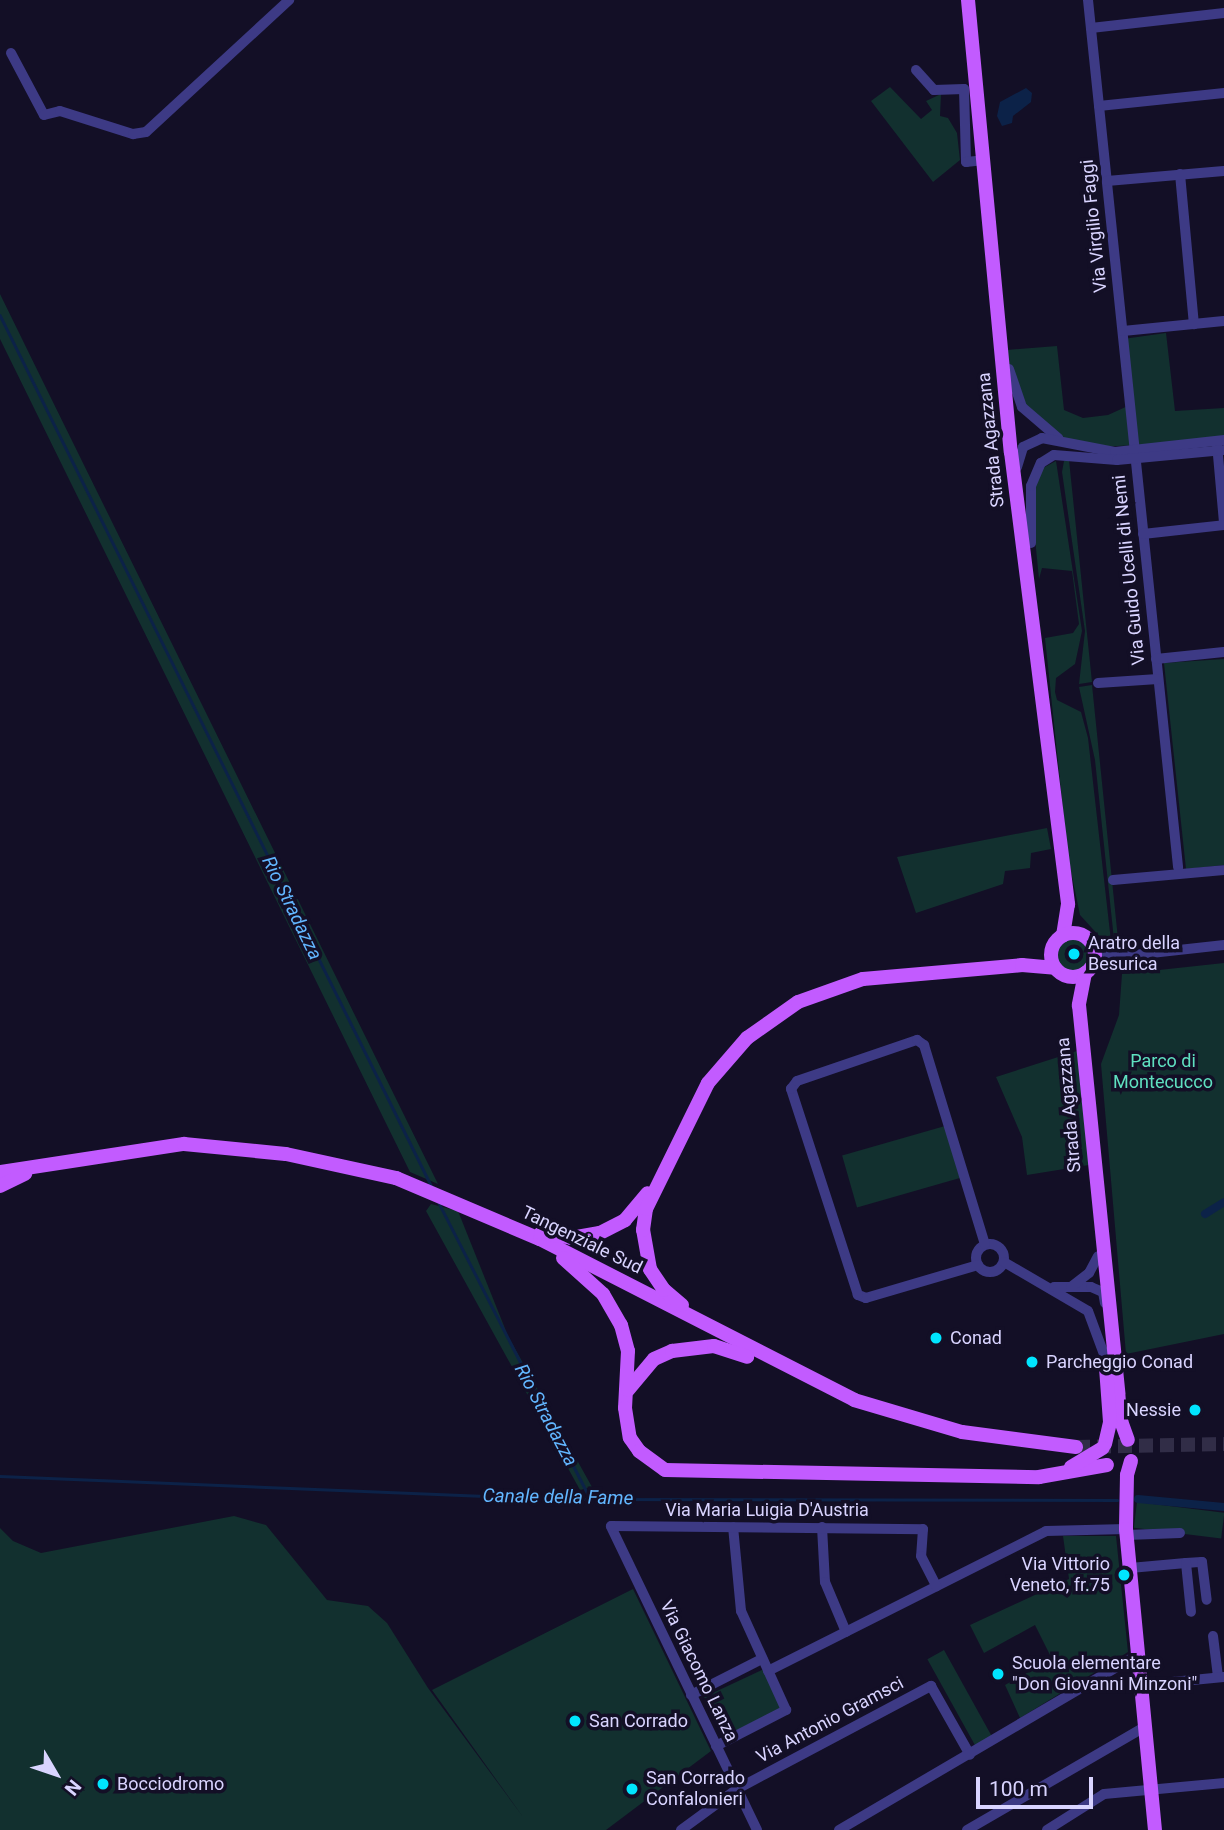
<!DOCTYPE html>
<style>
body{margin:0}
#map{position:relative;width:1224px;height:1830px;overflow:hidden;background:#130f26;font-family:Roboto,sans-serif}
div>[style]{position:absolute}
[style*='--x']{left:calc(var(--x)*1px);top:calc(var(--y)*1px);width:calc(var(--w)*1px);rotate:calc(var(--a)*1deg)}
.green>*{inset:0;background:#12302f;transform-origin:0 0}
.round{border-radius:50%}
.water>*{inset:0;background:#0c2248}
.stream>*{height:2.5px;margin:-1.25px;padding:0 1.25px;transform-origin:1.25px;border-radius:1.25px;background:#0c2248}
.canal>*{height:8px;margin:-4px;padding:0 4px;transform-origin:4px;border-radius:4px;background:#0c2248}
.major-tunnel>*{height:14px;margin-top:-7px;transform-origin:0;background:repeating-linear-gradient(90deg,#312d47 0 14px,transparent 0 21px)}
.minor>*{height:10px;margin:-5px;padding:0 5px;transform-origin:5px;border-radius:5px;background:#3d3a85}
.minor>.ring{margin:-5px;padding:0;box-sizing:content-box;background:none;border:10px solid #3d3a85;border-radius:50%}
.major>*{height:14px;margin:-7px;padding:0 7px;transform-origin:7px;border-radius:7px;background:#c25bff}
.major>.ring{margin:-7px;padding:0;box-sizing:content-box;background:none;border:14px solid #c25bff;border-radius:50%}
.dots>*{width:19px;height:19px;translate:-50% -50%;box-sizing:border-box;border:4px solid #130f26;border-radius:50%}
span{translate:-50% -50%;white-space:nowrap;text-align:center;line-height:1.15;-webkit-text-stroke:7px #130f26;paint-order:stroke}
.street-label{font-size:18px;color:#d9d4ff}
.poi-label{font-size:18px;color:#d9d4ff}
.left{translate:0 -50%;text-align:left}
.right{translate:-100% -50%;text-align:right}
.park-label{font-size:18px;color:#5fe0c0}
.water-label{font-size:19px;color:#62b6ff;font-style:italic}
.north{position:absolute;left:21px;top:1739px;width:70px;height:70px;-webkit-text-stroke:5px #130f26;paint-order:stroke;rotate:129deg;font-size:19px;font-weight:700;line-height:28px;text-align:center;color:#d9d4ff}
.north::after{content:'';display:block;margin:auto;width:24px;height:32px;background:#d9d4ff;clip-path:polygon(50% 0,100% 100%,50% 72%,0 100%)}
.scale{position:absolute;left:976px;top:1777px;width:117px;height:32px;box-sizing:border-box;border:4px solid #d9d4ff;border-top:0;padding-left:9px;font-size:21px;line-height:24px;white-space:nowrap;color:#d9d4ff;-webkit-text-stroke:5px #130f26;paint-order:stroke}
</style>
<div id="map">
<div class="green">
<div style="clip-path:polygon(890px 87px,921px 119px,932px 110px,926px 101px,941px 94px,940px 116px,948px 118px,957px 133px,960px 160px,933px 182px,871px 101px)"></div>
<div style="clip-path:polygon(0 294px,49px 394px,438px 1184px,410px 1172px,0 339px)"></div>
<div style="clip-path:polygon(1166px 333px,1175px 411px,1224px 408px,1224px 440px,1082px 448px,1033px 420px,1010px 369px,1007px 350px,1057px 346px,1064px 410px,1083px 418px,1108px 415px,1130px 405px,1123px 339px)"></div>
<div style="clip-path:polygon(1069px 460px,1092px 682px,1079px 684px,1085px 631px,1062px 472px,1064px 461px)"></div>
<div style="clip-path:polygon(1056px 461px,1082px 631px,1075px 664px,1056px 678px,1055px 692px,1057px 700px,1081px 712px,1088px 738px,1112px 950px,1080px 915px,1068px 857px,1045px 638px,1073px 633px,1079px 624px,1072px 571px,1042px 568px,1039px 579px,1034px 528px,1035px 484px,1043px 468px)"></div>
<div style="clip-path:polygon(1224px 659px,1224px 865px,1186px 869px,1164px 663px)"></div>
<div style="clip-path:polygon(1092px 685px,1119px 949px,1115px 949px,1095px 760px,1079px 687px)"></div>
<div style="clip-path:polygon(1047px 828px,1051px 849px,1031px 853px,1030px 868px,1005px 871px,1003px 884px,916px 913px,897px 857px)"></div>
<div class="round" style="left:1056px;top:938px;width:34px;height:34px"></div>
<div style="clip-path:polygon(1224px 963px,1224px 1334px,1126px 1354px,1101px 1064px,1119px 1015px,1122px 974px)"></div>
<div style="clip-path:polygon(1077px 1051px,1089px 1165px,1027px 1175px,1022px 1137px,996px 1077px)"></div>
<div style="left:945px;top:1126px;width:54px;height:107px;rotate:74deg"></div>
<div style="clip-path:polygon(431px 1204px,458px 1211px,508px 1336px,592px 1487px,580px 1490px,426px 1211px)"></div>
<div style="left:1137px;top:1502px;width:88px;height:26px;rotate:7deg"></div>
<div style="clip-path:polygon(234px 1516px,266px 1525px,327px 1600px,368px 1606px,387px 1623px,428px 1688px,523px 1817px,432px 1690px,633px 1589px,711px 1751px,606px 1830px,0 1830px,0 1528px,13px 1541px,41px 1553px)"></div>
<div style="clip-path:polygon(1063px 1536px,1116px 1536px,1128px 1652px,1020px 1718px,1005px 1685px,1052px 1659px,1035px 1625px,984px 1653px,970px 1625px,1069px 1579px)"></div>
<div style="left:944px;top:1650px;width:100px;height:19px;rotate:61deg"></div>
<div style="left:764px;top:1669px;width:44px;height:66px;rotate:65deg"></div>
</div>
<div class="water">
<div style="clip-path:polygon(1026px 88px,1032px 93px,1031px 102px,1013px 116px,1012px 123px,1002px 126px,997px 116px,1000px 102px)"></div>
</div>
<div class="stream">
<div style="--x:0;--y:315;--w:973;--a:63.65"></div>
<div style="--x:439;--y:1203;--w:331;--a:62.9"></div>
<div style="--x:0;--y:1476;--w:556;--a:2.37"></div>
<div style="--x:556;--y:1499;--w:561;--a:0.1"></div>
</div>
<div class="canal">
<div style="--x:1205;--y:1214;--w:22;--a:-32"></div>
<div style="--x:1138;--y:1499;--w:86;--a:5.3"></div>
</div>
<div class="major-tunnel">
<div style="--x:1076;--y:1447;--w:148;--a:-1.2"></div>
</div>
<div class="minor">
<div style="--x:1088;--y:0;--w:872;--a:84.07"></div>
<div style="--x:1091;--y:28;--w:134;--a:-6.4"></div>
<div style="--x:11;--y:53;--w:70;--a:62"></div>
<div style="--x:44;--y:115;--w:16;--a:-14"></div>
<div style="--x:60;--y:111;--w:77;--a:17.5"></div>
<div style="--x:133;--y:134;--w:13;--a:-9"></div>
<div style="--x:146;--y:132;--w:195;--a:-42.7"></div>
<div style="--x:916;--y:70;--w:27;--a:48"></div>
<div style="--x:934;--y:90;--w:30;--a:-2"></div>
<div style="--x:964;--y:89;--w:73;--a:88.4"></div>
<div style="--x:966;--y:162;--w:18;--a:-6"></div>
<div style="--x:1099;--y:106;--w:126;--a:-5.9"></div>
<div style="--x:1180;--y:174;--w:151;--a:84.7"></div>
<div style="--x:1107;--y:181;--w:117;--a:-4.9"></div>
<div style="--x:1123;--y:331;--w:101;--a:-5.7"></div>
<div style="--x:1009;--y:369;--w:40;--a:71.1"></div>
<div style="--x:1022;--y:407;--w:48;--a:40.7"></div>
<div style="--x:1217;--y:444;--w:78;--a:84.9"></div>
<div style="--x:1017;--y:467;--w:21;--a:-73"></div>
<div style="--x:1023;--y:447;--w:21;--a:-25"></div>
<div style="--x:1042;--y:438;--w:74;--a:10.9"></div>
<div style="--x:1115;--y:452;--w:110;--a:-6.3"></div>
<div style="--x:1143;--y:534;--w:81;--a:-6.3"></div>
<div style="--x:1031;--y:543;--w:57;--a:-90"></div>
<div style="--x:1031;--y:486;--w:25;--a:-67"></div>
<div style="--x:1041;--y:463;--w:15;--a:-32"></div>
<div style="--x:1054;--y:455;--w:63;--a:4.5"></div>
<div style="--x:1117;--y:460;--w:107;--a:-5.3"></div>
<div style="--x:1156;--y:659;--w:68;--a:-5.9"></div>
<div style="--x:1098;--y:683;--w:60;--a:-3.8"></div>
<div style="--x:1113;--y:880;--w:111;--a:-5.1"></div>
<div style="--x:1094;--y:946;--w:24;--a:28"></div>
<div style="--x:1092;--y:966;--w:25;--a:-21"></div>
<div style="--x:1115;--y:957;--w:110;--a:-6.3"></div>
<div class="ring" style="left:976px;top:1244px;width:18px;height:18px"></div>
<div style="--x:1004;--y:1262;--w:97;--a:30.3"></div>
<div style="--x:1088;--y:1311;--w:49;--a:69.7"></div>
<div style="--x:978;--y:1265;--w:117;--a:163.6"></div>
<div style="--x:866;--y:1298;--w:9;--a:-159"></div>
<div style="--x:858;--y:1295;--w:217;--a:-108"></div>
<div style="--x:791;--y:1089;--w:10;--a:-53"></div>
<div style="--x:797;--y:1081;--w:127;--a:-18.9"></div>
<div style="--x:917;--y:1040;--w:9;--a:36"></div>
<div style="--x:924;--y:1045;--w:208;--a:73"></div>
<div style="--x:1054;--y:1287;--w:37;--a:0"></div>
<div style="--x:1091;--y:1287;--w:13;--a:23"></div>
<div style="--x:1103;--y:1292;--w:11;--a:80"></div>
<div style="--x:1071;--y:1287;--w:23;--a:-38"></div>
<div style="--x:1089;--y:1273;--w:19;--a:-62"></div>
<div style="--x:822;--y:1527;--w:55;--a:86.9"></div>
<div style="--x:825;--y:1582;--w:54;--a:67.2"></div>
<div style="--x:1127;--y:1535;--w:53;--a:-2.2"></div>
<div style="--x:1186;--y:1563;--w:16;--a:-4"></div>
<div style="--x:1202;--y:1562;--w:38;--a:83"></div>
<div style="--x:1130;--y:1568;--w:56;--a:-5.1"></div>
<div style="--x:1186;--y:1563;--w:49;--a:84.2"></div>
<div style="--x:1213;--y:1636;--w:41;--a:83"></div>
<div style="--x:768;--y:1671;--w:311;--a:-26.7"></div>
<div style="--x:1046;--y:1531;--w:80;--a:-1.4"></div>
<div style="--x:1141;--y:1685;--w:83;--a:-5.5"></div>
<div style="--x:691;--y:1695;--w:80;--a:-26.9"></div>
<div style="--x:716;--y:1746;--w:79;--a:-27.2"></div>
<div style="--x:786;--y:1710;--w:109;--a:-114.4"></div>
<div style="--x:741;--y:1611;--w:84;--a:-95.4"></div>
<div style="--x:681;--y:1830;--w:69;--a:-36.2"></div>
<div style="--x:737;--y:1789;--w:220;--a:-28"></div>
<div style="--x:931;--y:1686;--w:79;--a:60.5"></div>
<div style="--x:757;--y:1830;--w:337;--a:-115.7"></div>
<div style="--x:611;--y:1526;--w:312;--a:0.6"></div>
<div style="--x:923;--y:1529;--w:27;--a:94"></div>
<div style="--x:921;--y:1556;--w:34;--a:63"></div>
<div style="--x:839;--y:1830;--w:348;--a:-30.4"></div>
<div style="--x:967;--y:1830;--w:206;--a:-30.1"></div>
<div style="--x:1047;--y:1830;--w:67;--a:-32.3"></div>
<div style="--x:1104;--y:1794;--w:121;--a:-5.2"></div>
</div>
<div class="major">
<div style="--x:968;--y:0;--w:454;--a:84.6"></div>
<div style="--x:1011;--y:452;--w:456;--a:82.8"></div>
<div style="--x:1068;--y:904;--w:32;--a:99"></div>
<div class="ring" style="left:1051px;top:933px;width:30px;height:30px"></div>
<div style="--x:1085;--y:973;--w:33;--a:101"></div>
<div style="--x:1079;--y:1005;--w:418;--a:84.2"></div>
<div style="--x:1121;--y:1421;--w:20;--a:70"></div>
<div style="--x:0;--y:1172;--w:186;--a:-8.7"></div>
<div style="--x:184;--y:1144;--w:102;--a:5.6"></div>
<div style="--x:286;--y:1154;--w:113;--a:12.3"></div>
<div style="--x:396;--y:1178;--w:156;--a:23"></div>
<div style="--x:540;--y:1239;--w:353;--a:27.1"></div>
<div style="--x:854;--y:1400;--w:113;--a:16.5"></div>
<div style="--x:962;--y:1432;--w:115;--a:7.5"></div>
<div style="--x:0;--y:1186;--w:28;--a:-26"></div>
<div style="--x:541;--y:1233;--w:30;--a:9"></div>
<div style="--x:571;--y:1238;--w:29;--a:-10"></div>
<div style="--x:600;--y:1233;--w:28;--a:-27"></div>
<div style="--x:625;--y:1220;--w:35;--a:-50"></div>
<div style="--x:563;--y:1258;--w:54;--a:42"></div>
<div style="--x:603;--y:1294;--w:36;--a:60"></div>
<div style="--x:621;--y:1325;--w:27;--a:75"></div>
<div style="--x:628;--y:1351;--w:57;--a:93"></div>
<div style="--x:625;--y:1408;--w:30;--a:81"></div>
<div style="--x:630;--y:1438;--w:16;--a:55"></div>
<div style="--x:639;--y:1451;--w:32;--a:36"></div>
<div style="--x:665;--y:1470;--w:374;--a:1.1"></div>
<div style="--x:1039;--y:1477;--w:69;--a:-10"></div>
<div style="--x:682;--y:1305;--w:23;--a:-140"></div>
<div style="--x:664;--y:1290;--w:25;--a:-124"></div>
<div style="--x:650;--y:1269;--w:40;--a:-100"></div>
<div style="--x:643;--y:1230;--w:21;--a:-82"></div>
<div style="--x:646;--y:1209;--w:140;--a:-63.8"></div>
<div style="--x:708;--y:1083;--w:60;--a:-49.1"></div>
<div style="--x:747;--y:1038;--w:62;--a:-35.2"></div>
<div style="--x:798;--y:1002;--w:69;--a:-19.5"></div>
<div style="--x:863;--y:979;--w:160;--a:-5"></div>
<div style="--x:1022;--y:965;--w:33;--a:5"></div>
<div style="--x:628;--y:1390;--w:40;--a:-50"></div>
<div style="--x:654;--y:1359;--w:20;--a:-24"></div>
<div style="--x:672;--y:1351;--w:42;--a:-6.8"></div>
<div style="--x:714;--y:1346;--w:35;--a:18"></div>
<div style="--x:1105;--y:1444;--w:23;--a:-77"></div>
<div style="--x:1110;--y:1422;--w:54;--a:-94.2"></div>
<div style="--x:1131;--y:1461;--w:15;--a:106"></div>
<div style="--x:1127;--y:1475;--w:54;--a:91.1"></div>
<div style="--x:1126;--y:1529;--w:302;--a:84.5"></div>
<div style="--x:1071;--y:1467;--w:37;--a:-31"></div>
</div>
<div class="dots">
<div style="left:1074px;top:954px;background:#00e5ff"></div>
<div style="left:936px;top:1338px;background:#00e5ff"></div>
<div style="left:1032px;top:1362px;background:#00e5ff"></div>
<div style="left:1195px;top:1410px;background:#00e5ff"></div>
<div style="left:1124px;top:1575px;background:#00e5ff"></div>
<div style="left:998px;top:1674px;background:#00e5ff"></div>
<div style="left:575px;top:1721px;background:#00e5ff"></div>
<div style="left:103px;top:1784px;background:#00e5ff"></div>
<div style="left:632px;top:1789px;background:#00e5ff"></div>
</div>
<div class="street-label">
<span style="left:1094px;top:226px;rotate:-96deg">Via Virgilio Faggi</span>
<span style="left:991px;top:440px;rotate:-96deg">Strada Agazzana</span>
<span style="left:1129px;top:570px;rotate:-96deg">Via Guido Ucelli di Nemi</span>
<span style="left:1069px;top:1105px;rotate:-95deg">Strada Agazzana</span>
<span style="left:582px;top:1240px;rotate:26deg">Tangenziale Sud</span>
<span style="left:767px;top:1510px">Via Maria Luigia D'Austria</span>
<span style="left:699px;top:1671px;rotate:64deg">Via Giacomo Lanza</span>
<span style="left:830px;top:1720px;rotate:-28deg">Via Antonio Gramsci</span>
</div>
<div class="poi-label">
<span class="left" style="left:1088px;top:954px">Aratro della<br>Besurica</span>
<span class="left" style="left:950px;top:1338px">Conad</span>
<span class="left" style="left:1046px;top:1362px">Parcheggio Conad</span>
<span class="right" style="left:1181px;top:1410px">Nessie</span>
<span class="right" style="left:1110px;top:1575px">Via Vittorio<br>Veneto, fr.75</span>
<span class="left" style="left:1012px;top:1674px">Scuola elementare<br>"Don Giovanni Minzoni"</span>
<span class="left" style="left:589px;top:1721px">San Corrado</span>
<span class="left" style="left:646px;top:1789px">San Corrado<br>Confalonieri</span>
<span class="left" style="left:117px;top:1784px">Bocciodromo</span>
</div>
<div class="park-label">
<span style="left:1163px;top:1072px">Parco di<br>Montecucco</span>
</div>
<div class="water-label">
<span style="left:292px;top:908px;rotate:64deg">Rio Stradazza</span>
<span style="left:546px;top:1415px;rotate:62deg">Rio Stradazza</span>
<span style="left:558px;top:1497px;rotate:1deg">Canale della Fame</span>
</div>
<div class="north">N</div>
<div class="scale">100 m</div>
</div>
